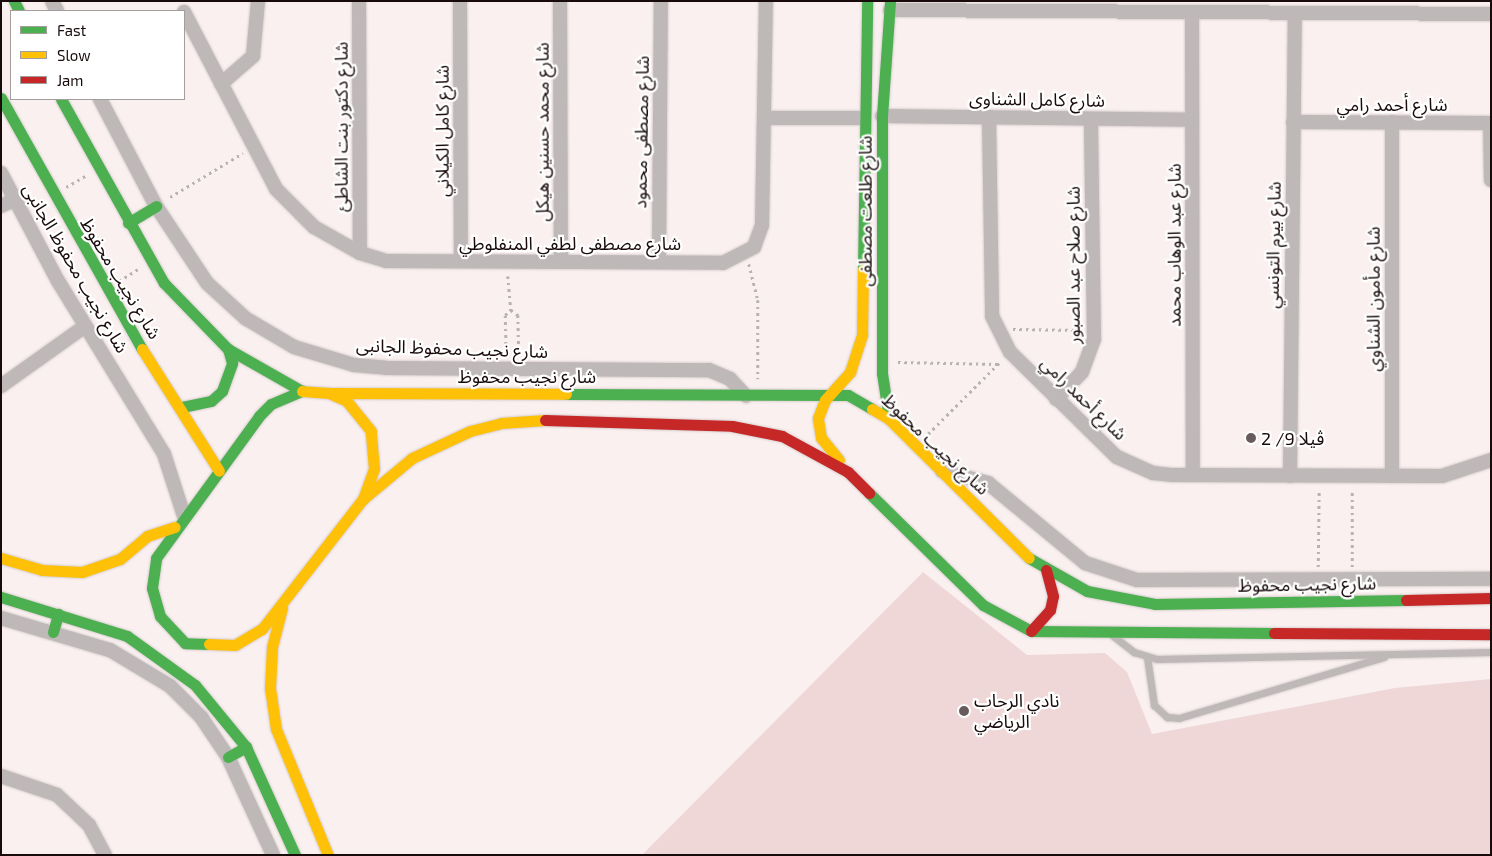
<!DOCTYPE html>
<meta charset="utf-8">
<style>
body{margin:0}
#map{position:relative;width:1492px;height:856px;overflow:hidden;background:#faf0f0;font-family:"Exo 2","Noto Sans Arabic",sans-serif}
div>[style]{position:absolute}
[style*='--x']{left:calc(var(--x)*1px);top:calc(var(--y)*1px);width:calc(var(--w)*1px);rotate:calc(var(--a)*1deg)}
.green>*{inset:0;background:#efd7d7}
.path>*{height:2.5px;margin-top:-1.25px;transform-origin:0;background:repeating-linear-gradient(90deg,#b9b2b2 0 2.5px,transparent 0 6.5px)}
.roads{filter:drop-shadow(0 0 1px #d5cccc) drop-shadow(0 0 1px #d5cccc)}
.lane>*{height:7px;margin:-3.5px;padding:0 3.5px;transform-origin:3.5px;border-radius:3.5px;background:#beb8b8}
.street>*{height:14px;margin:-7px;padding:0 7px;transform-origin:7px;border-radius:7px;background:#beb8b8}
.fast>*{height:11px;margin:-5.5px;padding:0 5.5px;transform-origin:5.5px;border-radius:5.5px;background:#4caf50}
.slow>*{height:11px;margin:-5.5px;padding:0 5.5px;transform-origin:5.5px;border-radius:5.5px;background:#ffc107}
.jam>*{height:11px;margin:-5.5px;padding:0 5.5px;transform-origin:5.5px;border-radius:5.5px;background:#c62828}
.dots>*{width:14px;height:14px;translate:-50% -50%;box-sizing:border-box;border:2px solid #fff;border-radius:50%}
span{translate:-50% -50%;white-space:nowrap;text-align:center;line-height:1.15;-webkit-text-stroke:4.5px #fff;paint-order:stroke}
.street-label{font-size:18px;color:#190b0b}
.poi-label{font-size:18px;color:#190b0b}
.left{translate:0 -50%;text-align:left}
.frame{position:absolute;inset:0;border:2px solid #190b0b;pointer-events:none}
.legend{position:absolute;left:10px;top:10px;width:175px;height:90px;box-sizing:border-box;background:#fff;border:1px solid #a39d9d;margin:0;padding:6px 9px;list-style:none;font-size:15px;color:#190b0b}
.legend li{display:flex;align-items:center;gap:10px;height:25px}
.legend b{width:25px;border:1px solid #a39d9d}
</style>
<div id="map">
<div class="green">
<div style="clip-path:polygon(923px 572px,1027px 655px,1105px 653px,1127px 672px,1152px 734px,1395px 688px,1491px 679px,1491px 855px,642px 855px)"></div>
</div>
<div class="path">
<div style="--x:66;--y:187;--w:22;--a:-30"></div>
<div style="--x:170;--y:197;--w:85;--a:-31.1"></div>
<div style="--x:749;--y:264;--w:37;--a:76"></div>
<div style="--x:758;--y:300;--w:79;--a:90"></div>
<div style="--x:508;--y:276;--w:34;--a:85"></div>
<div style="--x:119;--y:281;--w:22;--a:-32"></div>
<div style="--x:1013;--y:329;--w:67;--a:0.9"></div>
<div style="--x:506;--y:357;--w:42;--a:-91.4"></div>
<div style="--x:505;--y:315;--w:8;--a:-40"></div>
<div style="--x:511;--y:310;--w:9;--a:36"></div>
<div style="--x:518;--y:315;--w:40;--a:88.6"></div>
<div style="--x:898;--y:362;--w:101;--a:1.1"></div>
<div style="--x:928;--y:434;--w:102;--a:-45"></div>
<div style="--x:1318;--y:567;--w:77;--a:-89.3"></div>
<div style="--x:1352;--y:567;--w:77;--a:-90"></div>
</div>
<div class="roads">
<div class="lane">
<div style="--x:1112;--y:635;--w:28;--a:38"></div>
<div style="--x:1134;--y:652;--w:24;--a:17"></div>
<div style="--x:1157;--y:659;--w:334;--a:-1.2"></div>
<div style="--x:1147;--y:657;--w:49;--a:81.7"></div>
<div style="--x:1154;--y:705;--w:18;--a:43"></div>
<div style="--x:1167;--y:717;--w:12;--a:5"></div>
<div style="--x:1179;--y:718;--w:214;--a:-16.6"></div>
</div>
<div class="street">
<div style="--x:52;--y:1;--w:11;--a:63"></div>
<div style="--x:359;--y:1;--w:252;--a:89.8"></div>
<div style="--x:460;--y:1;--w:260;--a:89.8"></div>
<div style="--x:560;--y:1;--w:261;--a:89.8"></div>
<div style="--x:890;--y:10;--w:601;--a:0.38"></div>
<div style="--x:184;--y:12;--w:199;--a:62.5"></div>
<div style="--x:276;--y:189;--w:54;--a:45"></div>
<div style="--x:314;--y:227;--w:53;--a:29.5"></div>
<div style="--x:360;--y:253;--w:27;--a:17"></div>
<div style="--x:386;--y:261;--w:337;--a:0.3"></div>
<div style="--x:723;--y:263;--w:35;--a:-27"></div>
<div style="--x:754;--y:247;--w:23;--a:-70"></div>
<div style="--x:762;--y:225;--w:224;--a:-89"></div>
<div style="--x:1192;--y:14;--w:461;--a:89.9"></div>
<div style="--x:221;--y:84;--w:43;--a:-41.2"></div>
<div style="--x:253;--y:56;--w:55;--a:-84.8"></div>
<div style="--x:100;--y:99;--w:121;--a:62.4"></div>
<div style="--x:156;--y:206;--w:92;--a:56.5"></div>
<div style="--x:207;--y:283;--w:52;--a:42.6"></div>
<div style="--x:245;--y:318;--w:57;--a:30.6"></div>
<div style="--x:294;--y:347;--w:63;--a:16.7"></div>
<div style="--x:354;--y:365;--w:32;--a:5"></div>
<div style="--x:386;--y:368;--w:323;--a:0.4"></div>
<div style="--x:709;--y:370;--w:23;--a:23"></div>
<div style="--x:730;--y:379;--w:23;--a:47"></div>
<div style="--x:882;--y:116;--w:310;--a:0.7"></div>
<div style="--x:989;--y:117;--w:199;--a:89.1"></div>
<div style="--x:992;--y:316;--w:40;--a:63.4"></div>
<div style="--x:1010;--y:352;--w:150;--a:44.5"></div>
<div style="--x:1117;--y:457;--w:39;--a:24"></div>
<div style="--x:1153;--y:473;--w:20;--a:6"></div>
<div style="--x:1173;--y:475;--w:269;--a:0.2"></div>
<div style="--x:1442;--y:476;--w:52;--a:-18.1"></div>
<div style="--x:764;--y:118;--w:98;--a:0"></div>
<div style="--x:1293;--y:122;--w:198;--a:0.3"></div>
<div style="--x:1490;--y:123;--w:57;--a:89"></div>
<div style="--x:1;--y:173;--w:122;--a:62.2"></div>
<div style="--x:58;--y:281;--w:203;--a:58.5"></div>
<div style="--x:164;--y:454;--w:65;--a:72.1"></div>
<div style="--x:1;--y:206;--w:14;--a:-25"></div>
<div style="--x:659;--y:262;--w:261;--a:-89.6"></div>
<div style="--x:1;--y:386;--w:103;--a:-35.5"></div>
<div style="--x:1056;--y:399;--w:37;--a:-46"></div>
<div style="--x:1082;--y:372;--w:35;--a:-70"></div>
<div style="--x:1094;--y:339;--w:220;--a:-90.8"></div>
<div style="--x:942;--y:471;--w:48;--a:14.6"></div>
<div style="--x:988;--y:483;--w:126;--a:39.5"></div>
<div style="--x:1085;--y:563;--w:55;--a:18.1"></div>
<div style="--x:1137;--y:580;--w:354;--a:-0.2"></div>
<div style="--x:1290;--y:476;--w:461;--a:-89.4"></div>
<div style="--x:1392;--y:476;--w:354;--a:-90"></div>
<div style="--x:1;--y:618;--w:114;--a:16.4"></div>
<div style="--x:110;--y:650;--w:70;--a:31"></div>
<div style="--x:170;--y:686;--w:44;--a:45"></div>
<div style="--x:201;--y:717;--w:48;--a:56"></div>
<div style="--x:228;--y:757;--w:108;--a:65.3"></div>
<div style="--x:1;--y:776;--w:59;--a:18.7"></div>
<div style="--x:57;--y:795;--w:44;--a:43.2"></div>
<div style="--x:89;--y:825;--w:34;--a:62"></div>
</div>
<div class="fast">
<div style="--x:14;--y:1;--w:11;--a:63"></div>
<div style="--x:1;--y:98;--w:288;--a:60.7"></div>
<div style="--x:61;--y:99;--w:211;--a:60.8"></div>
<div style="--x:164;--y:283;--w:92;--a:45.9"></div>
<div style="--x:228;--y:349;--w:85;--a:29.6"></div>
<div style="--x:128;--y:223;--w:33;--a:-31"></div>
<div style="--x:863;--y:270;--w:269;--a:-89.1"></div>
<div style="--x:566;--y:394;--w:282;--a:0.2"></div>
<div style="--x:848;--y:395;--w:28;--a:30"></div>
<div style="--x:182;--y:407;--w:30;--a:-12"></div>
<div style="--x:211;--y:401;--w:15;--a:-42"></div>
<div style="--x:222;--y:391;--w:30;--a:-70"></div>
<div style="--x:232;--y:363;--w:15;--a:-106"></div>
<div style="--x:889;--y:419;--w:47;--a:-98.7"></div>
<div style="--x:882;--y:373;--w:257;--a:-90"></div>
<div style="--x:882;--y:116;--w:115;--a:-86"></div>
<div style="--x:869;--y:493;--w:160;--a:44.5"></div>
<div style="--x:983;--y:605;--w:55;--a:28.4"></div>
<div style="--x:1031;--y:631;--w:243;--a:0.5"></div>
<div style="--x:1029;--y:558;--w:67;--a:29.6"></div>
<div style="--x:1087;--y:591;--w:69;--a:10.8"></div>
<div style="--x:1155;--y:604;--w:251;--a:-0.9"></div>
<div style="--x:1;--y:597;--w:132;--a:17.2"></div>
<div style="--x:127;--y:636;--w:84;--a:35.8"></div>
<div style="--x:195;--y:685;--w:80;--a:50.6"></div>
<div style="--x:246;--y:747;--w:119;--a:65.6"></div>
<div style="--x:53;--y:632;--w:19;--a:-74"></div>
<div style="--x:209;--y:644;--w:24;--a:-178"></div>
<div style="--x:185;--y:643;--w:37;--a:-133"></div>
<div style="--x:160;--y:616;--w:29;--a:-106"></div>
<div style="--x:152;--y:588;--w:30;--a:-82"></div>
<div style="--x:156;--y:558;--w:175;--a:-54"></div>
<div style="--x:259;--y:416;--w:17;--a:-45"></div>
<div style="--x:271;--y:404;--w:34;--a:-23"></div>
<div style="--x:228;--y:757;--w:21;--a:-29"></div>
</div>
<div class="slow">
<div style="--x:142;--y:349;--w:144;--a:57.7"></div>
<div style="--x:329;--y:393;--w:237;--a:0.2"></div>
<div style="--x:872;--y:409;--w:20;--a:30"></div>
<div style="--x:889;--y:419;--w:197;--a:44.8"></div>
<div style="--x:839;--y:460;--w:28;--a:-129"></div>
<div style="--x:821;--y:438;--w:20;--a:-99"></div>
<div style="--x:818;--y:418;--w:19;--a:-69"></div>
<div style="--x:825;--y:400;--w:38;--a:-48"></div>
<div style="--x:850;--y:372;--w:40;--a:-72"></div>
<div style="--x:862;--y:334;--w:64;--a:-89.1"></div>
<div style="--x:363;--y:499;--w:64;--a:-39.9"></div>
<div style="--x:412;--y:458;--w:64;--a:-25"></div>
<div style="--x:470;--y:431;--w:32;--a:-14"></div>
<div style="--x:501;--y:423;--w:44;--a:-3.9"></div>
<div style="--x:1;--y:558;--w:43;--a:16.3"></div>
<div style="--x:42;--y:570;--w:40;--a:2.9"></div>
<div style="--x:82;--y:572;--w:40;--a:-18.9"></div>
<div style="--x:120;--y:559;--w:35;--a:-40"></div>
<div style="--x:147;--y:536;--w:29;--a:-18"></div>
<div style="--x:282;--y:608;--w:40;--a:104.4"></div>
<div style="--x:272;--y:647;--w:41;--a:92.8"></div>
<div style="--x:270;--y:688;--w:41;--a:81.7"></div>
<div style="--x:276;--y:729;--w:136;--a:67.6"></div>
<div style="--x:209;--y:644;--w:26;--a:2"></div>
<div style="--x:235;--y:645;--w:31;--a:-31"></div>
<div style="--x:262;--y:629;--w:165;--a:-52.2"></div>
<div style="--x:363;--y:499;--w:32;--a:-70"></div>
<div style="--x:374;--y:469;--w:38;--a:-95"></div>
<div style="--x:371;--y:431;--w:38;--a:-129"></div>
<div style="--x:347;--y:401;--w:20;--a:-156"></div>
<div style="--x:329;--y:393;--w:27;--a:-176"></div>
</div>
<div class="jam">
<div style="--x:545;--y:420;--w:187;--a:1.8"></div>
<div style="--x:732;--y:426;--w:51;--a:11.3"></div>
<div style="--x:782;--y:436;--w:75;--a:28.6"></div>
<div style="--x:848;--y:472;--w:30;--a:45"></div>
<div style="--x:1406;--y:600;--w:85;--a:-1.3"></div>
<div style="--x:1031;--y:631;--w:28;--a:-48"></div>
<div style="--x:1050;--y:610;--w:14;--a:-78"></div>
<div style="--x:1053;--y:596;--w:27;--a:-105"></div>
<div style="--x:1274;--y:633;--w:217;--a:0.3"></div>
</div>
</div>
<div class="dots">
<div style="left:1251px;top:438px;background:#685b5b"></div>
<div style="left:964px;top:711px;background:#685b5b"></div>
</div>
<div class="street-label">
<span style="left:1037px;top:99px;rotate:1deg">شارع كامل الشناوى</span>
<span style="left:1392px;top:104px">شارع أحمد رامي</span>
<span style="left:341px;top:127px;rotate:-90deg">شارع دكتور بنت الشاطئ</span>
<span style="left:442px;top:131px;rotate:-90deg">شارع كامل الكيلاني</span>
<span style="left:542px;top:132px;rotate:-90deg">شارع محمد حسنين هيكل</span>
<span style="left:641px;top:132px;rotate:-89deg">شارع مصطفى محمود</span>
<span style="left:865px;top:211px;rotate:-90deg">شارع طلعت مصطفى</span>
<span style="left:570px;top:243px">شارع مصطفى لطفي المنفلوطي</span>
<span style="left:1174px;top:245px;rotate:-90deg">شارع عبد الوهاب محمد</span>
<span style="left:1273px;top:245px;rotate:-89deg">شارع بيرم التونسي</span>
<span style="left:1073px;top:265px;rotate:-90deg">شارع صلاح عبد الصبور</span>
<span style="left:76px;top:268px;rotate:60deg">شارع نجيب محفوظ الجانبى</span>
<span style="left:121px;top:278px;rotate:59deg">شارع نجيب محفوظ</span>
<span style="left:1373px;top:299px;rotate:-90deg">شارع مأمون الشناوي</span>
<span style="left:452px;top:348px;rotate:2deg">شارع نجيب محفوظ الجانبى</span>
<span style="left:527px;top:376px">شارع نجيب محفوظ</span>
<span style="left:1084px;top:398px;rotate:44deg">شارع أحمد رامي</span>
<span style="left:936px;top:444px;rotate:43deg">شارع نجيب محفوظ</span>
<span style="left:1307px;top:584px;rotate:-1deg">شارع نجيب محفوظ</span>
</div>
<div class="poi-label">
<span class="left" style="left:1261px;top:438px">ڤيلا 9/ 2</span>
<span class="left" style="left:974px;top:711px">نادي الرحاب<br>الرياضي</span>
</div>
<div class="frame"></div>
<ul class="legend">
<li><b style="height:6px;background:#4caf50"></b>Fast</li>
<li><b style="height:6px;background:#ffc107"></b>Slow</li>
<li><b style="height:6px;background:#c62828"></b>Jam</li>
</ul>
</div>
